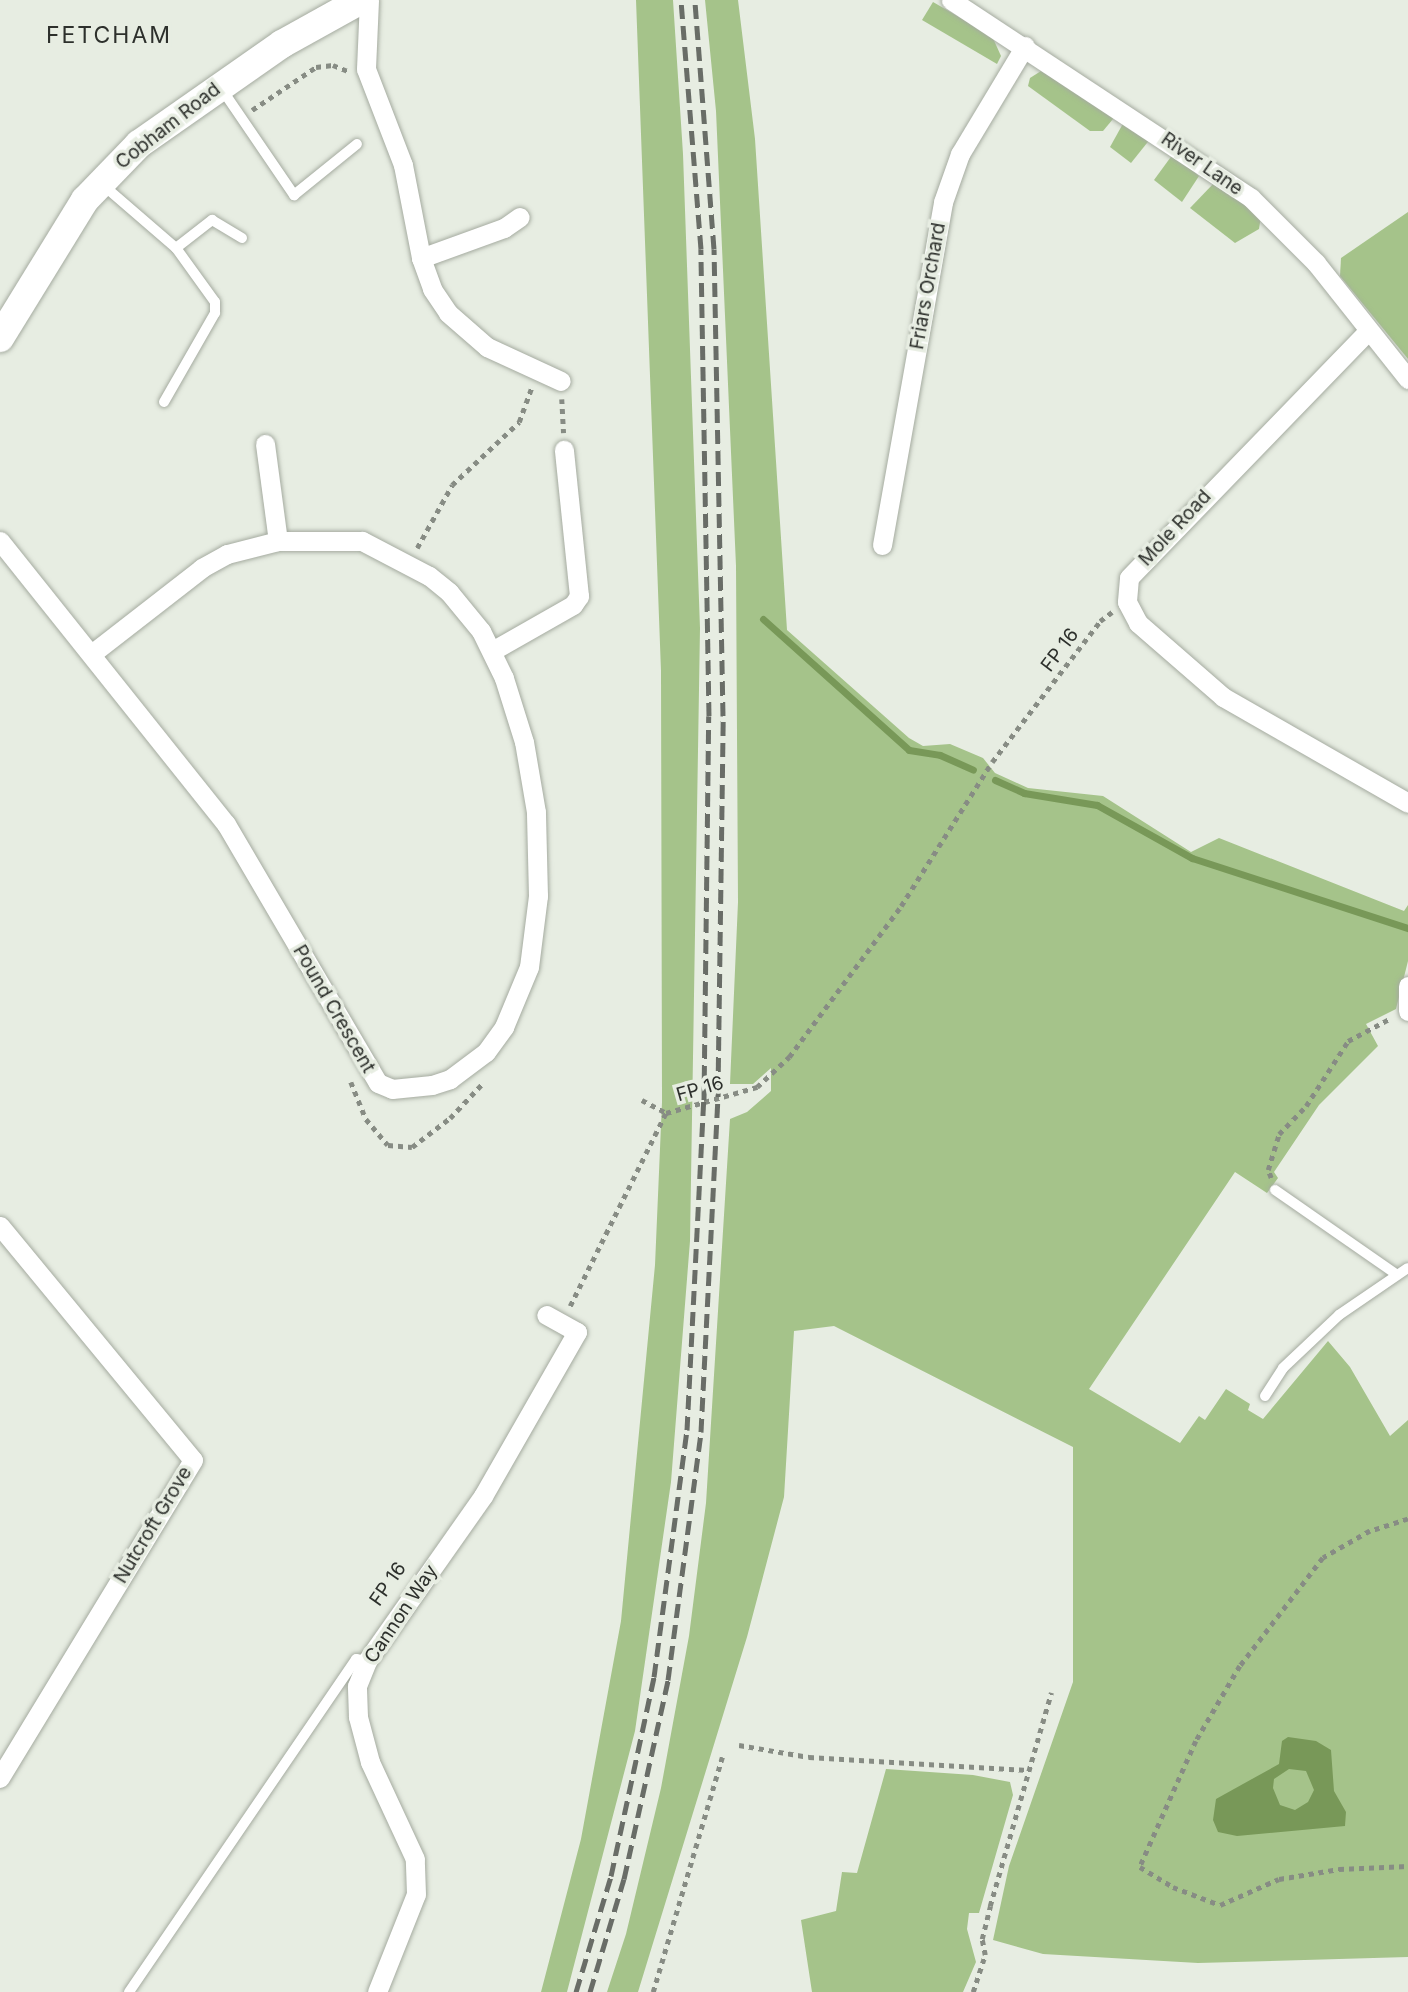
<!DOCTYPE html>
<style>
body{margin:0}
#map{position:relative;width:1408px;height:1992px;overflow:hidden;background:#e7ede2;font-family:Inter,sans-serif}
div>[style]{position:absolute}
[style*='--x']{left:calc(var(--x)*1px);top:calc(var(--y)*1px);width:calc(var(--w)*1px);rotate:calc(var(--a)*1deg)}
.green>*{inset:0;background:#a5c38a}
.water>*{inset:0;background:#789858}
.stream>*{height:7px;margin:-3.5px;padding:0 3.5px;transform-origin:3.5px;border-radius:3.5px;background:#789858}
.path>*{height:4.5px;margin-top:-2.25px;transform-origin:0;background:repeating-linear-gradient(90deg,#878c84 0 5px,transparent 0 10px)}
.roads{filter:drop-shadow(0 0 2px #a5aba0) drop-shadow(0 0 2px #a5aba0)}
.lane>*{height:10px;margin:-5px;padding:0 5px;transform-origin:5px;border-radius:5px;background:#fff}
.street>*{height:19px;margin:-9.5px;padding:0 9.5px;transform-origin:9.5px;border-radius:9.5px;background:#fff}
.secondary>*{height:28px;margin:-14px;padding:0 14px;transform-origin:14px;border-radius:14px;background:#fff}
.rail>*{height:5px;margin-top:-2.5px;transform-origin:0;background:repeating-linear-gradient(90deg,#696d67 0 14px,transparent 0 21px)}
span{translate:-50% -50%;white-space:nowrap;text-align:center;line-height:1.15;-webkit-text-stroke:7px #e7ede2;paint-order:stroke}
.street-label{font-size:19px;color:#2d302c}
.quarter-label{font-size:23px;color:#2d302c;letter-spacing:2px}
</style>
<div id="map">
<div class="green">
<div style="clip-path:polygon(636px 0,673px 0,683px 154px,700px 628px,690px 1241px,671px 1482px,635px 1731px,567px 1992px,541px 1992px,581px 1839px,621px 1621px,655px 1265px,662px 1102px,661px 671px)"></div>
<div style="clip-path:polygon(705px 0,738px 0,755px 139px,787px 630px,909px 738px,923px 746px,950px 744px,983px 758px,995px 773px,1028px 788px,1103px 796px,1191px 852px,1219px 838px,1404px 911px,1408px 905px,1408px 961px,1396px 1009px,1366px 1024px,1378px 1046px,1319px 1105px,1274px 1172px,1278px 1178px,1267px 1193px,1235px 1172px,1089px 1389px,1180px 1443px,1199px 1416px,1205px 1420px,1226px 1389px,1250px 1404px,1248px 1410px,1263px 1419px,1328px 1341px,1350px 1367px,1390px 1436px,1408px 1420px,1408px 1957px,1198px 1963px,1043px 1954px,993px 1940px,1009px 1866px,1073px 1682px,1073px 1447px,834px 1326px,794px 1331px,784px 1497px,747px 1637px,638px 1992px,607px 1992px,626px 1934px,661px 1788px,689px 1636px,706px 1503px,730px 1119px,747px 1112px,771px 1091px,771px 1068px,753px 1084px,730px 1084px,738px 902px,736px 566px,716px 111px)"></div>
<div style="clip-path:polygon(933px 2px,992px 36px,1001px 56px,997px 64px,922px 20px)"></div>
<div style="clip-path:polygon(1041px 71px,1112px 109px,1113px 119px,1103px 131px,1090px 131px,1028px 86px,1030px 78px)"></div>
<div style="clip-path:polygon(1125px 120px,1151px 138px,1131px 163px,1110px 147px)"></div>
<div style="clip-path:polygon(1173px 154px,1199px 176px,1182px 202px,1154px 180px)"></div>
<div style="clip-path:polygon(1214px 183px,1261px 216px,1259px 229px,1235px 243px,1190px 208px)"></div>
<div style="clip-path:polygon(1408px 212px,1408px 359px,1340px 276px,1341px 258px)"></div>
<div style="clip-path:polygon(886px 1769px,973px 1775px,1010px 1782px,1013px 1795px,979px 1913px,969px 1913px,967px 1929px,976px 1962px,963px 1992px,812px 1992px,801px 1920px,836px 1911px,842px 1872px,857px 1873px)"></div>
</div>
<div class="water">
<div style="clip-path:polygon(evenodd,1288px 1737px,1316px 1741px,1331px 1750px,1334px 1791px,1346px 1812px,1345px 1826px,1237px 1836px,1218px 1832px,1213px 1820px,1216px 1799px,1279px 1764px,1282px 1741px,1288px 1737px,1289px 1769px,1306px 1771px,1314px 1790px,1308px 1802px,1295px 1810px,1280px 1805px,1273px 1788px,1274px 1779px,1289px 1769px)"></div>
</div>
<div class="stream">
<div style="--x:763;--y:619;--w:196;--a:41.9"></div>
<div style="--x:909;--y:750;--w:31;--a:9"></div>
<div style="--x:940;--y:755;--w:36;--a:24"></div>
<div style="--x:995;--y:780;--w:32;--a:24"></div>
<div style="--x:1024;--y:793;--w:74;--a:9.3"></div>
<div style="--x:1097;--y:805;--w:109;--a:29.2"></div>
<div style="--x:1192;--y:858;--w:227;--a:18"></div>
</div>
<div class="path">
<div style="--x:252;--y:110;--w:77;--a:-33.9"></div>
<div style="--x:316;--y:67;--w:17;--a:-7"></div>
<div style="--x:333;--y:65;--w:16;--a:22"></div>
<div style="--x:562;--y:399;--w:34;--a:87"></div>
<div style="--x:417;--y:548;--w:72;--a:-60.9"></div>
<div style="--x:452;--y:485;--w:92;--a:-43.2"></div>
<div style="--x:519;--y:422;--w:37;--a:-70"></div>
<div style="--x:351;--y:1082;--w:40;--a:68"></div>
<div style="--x:366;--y:1119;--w:34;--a:50"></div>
<div style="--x:388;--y:1145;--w:24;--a:5"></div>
<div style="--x:412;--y:1147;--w:48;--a:-37.3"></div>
<div style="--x:450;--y:1118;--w:48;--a:-46.7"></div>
<div style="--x:642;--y:1100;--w:27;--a:28"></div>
<div style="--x:1271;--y:1178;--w:9;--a:-111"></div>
<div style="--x:1268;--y:1170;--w:38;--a:-73"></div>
<div style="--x:1279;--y:1134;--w:39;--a:-46"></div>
<div style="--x:1306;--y:1106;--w:77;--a:-57.1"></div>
<div style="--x:1348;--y:1041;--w:49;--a:-28.1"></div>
<div style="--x:570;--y:1306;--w:216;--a:-63.6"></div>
<div style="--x:666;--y:1113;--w:95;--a:-15.9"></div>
<div style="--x:757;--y:1087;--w:44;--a:-43.2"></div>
<div style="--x:789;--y:1057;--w:188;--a:-53.4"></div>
<div style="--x:901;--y:906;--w:170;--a:-57.7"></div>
<div style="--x:992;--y:762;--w:178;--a:-52.5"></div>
<div style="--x:1100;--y:621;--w:15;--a:-37"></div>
<div style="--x:1408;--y:1519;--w:40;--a:162"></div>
<div style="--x:1370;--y:1531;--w:54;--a:150.1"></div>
<div style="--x:1323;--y:1558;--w:136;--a:127.5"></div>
<div style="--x:1240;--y:1666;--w:87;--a:120.4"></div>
<div style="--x:1196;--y:1741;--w:138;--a:114"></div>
<div style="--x:1140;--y:1867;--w:39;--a:31"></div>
<div style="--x:1173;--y:1887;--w:50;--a:21"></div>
<div style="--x:1220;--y:1905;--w:64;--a:-23.8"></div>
<div style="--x:1279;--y:1879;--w:61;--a:-9.5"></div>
<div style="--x:1339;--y:1869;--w:69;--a:-2.5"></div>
<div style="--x:739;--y:1745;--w:71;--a:9.7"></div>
<div style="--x:809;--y:1757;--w:219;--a:3.4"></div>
<div style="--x:653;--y:1992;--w:245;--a:-73.6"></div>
<div style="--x:973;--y:1992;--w:39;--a:-72"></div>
<div style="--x:985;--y:1955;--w:16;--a:-101"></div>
<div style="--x:982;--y:1939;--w:34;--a:-76"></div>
<div style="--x:990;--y:1906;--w:222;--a:-74"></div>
</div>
<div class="roads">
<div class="lane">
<div style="--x:221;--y:88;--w:130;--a:55.7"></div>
<div style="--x:294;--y:195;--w:81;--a:-39"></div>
<div style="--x:103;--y:185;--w:96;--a:40.8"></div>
<div style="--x:176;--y:248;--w:46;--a:-37.9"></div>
<div style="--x:212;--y:220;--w:35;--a:31"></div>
<div style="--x:164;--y:402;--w:103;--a:-60.2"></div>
<div style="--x:215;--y:313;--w:11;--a:-90"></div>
<div style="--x:215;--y:302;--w:67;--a:-125.8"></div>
<div style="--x:1275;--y:1190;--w:147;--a:34.8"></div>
<div style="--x:1265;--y:1396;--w:33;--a:-57"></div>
<div style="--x:1283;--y:1368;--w:77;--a:-43.4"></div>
<div style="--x:1339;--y:1315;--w:83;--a:-34.3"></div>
<div style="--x:129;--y:1992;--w:403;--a:-55.7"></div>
<div style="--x:356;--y:1659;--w:11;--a:10"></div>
</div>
<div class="street">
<div style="--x:369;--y:0;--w:69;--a:92.5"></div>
<div style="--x:366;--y:69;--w:103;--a:68.9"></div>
<div style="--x:403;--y:165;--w:95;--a:79"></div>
<div style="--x:421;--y:258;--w:33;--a:70"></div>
<div style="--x:432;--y:289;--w:29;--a:56"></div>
<div style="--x:448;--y:313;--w:52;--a:41.1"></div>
<div style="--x:487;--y:347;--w:81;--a:24.7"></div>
<div style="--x:951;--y:0;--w:359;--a:33.4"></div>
<div style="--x:1251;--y:198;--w:92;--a:45"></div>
<div style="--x:1316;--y:263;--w:148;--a:51.6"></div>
<div style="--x:421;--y:258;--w:88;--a:-19.9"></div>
<div style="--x:504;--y:228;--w:19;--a:-35"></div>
<div style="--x:1367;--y:332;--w:342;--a:134.1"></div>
<div style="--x:1129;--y:578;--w:24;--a:95"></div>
<div style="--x:1127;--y:602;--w:24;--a:62"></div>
<div style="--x:1138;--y:623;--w:113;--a:41"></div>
<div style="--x:1223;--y:697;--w:213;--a:29.8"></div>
<div style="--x:265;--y:444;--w:98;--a:82.4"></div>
<div style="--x:0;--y:541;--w:362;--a:51.4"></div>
<div style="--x:226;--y:824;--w:300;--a:59.6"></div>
<div style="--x:378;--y:1083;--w:15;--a:23"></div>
<div style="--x:392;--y:1089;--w:40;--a:-5.7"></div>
<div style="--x:432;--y:1085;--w:19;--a:-18"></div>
<div style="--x:450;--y:1079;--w:45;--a:-36.9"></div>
<div style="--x:486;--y:1052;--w:31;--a:-54"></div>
<div style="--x:504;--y:1027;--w:65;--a:-67.4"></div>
<div style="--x:529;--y:967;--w:72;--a:-82.8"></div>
<div style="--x:538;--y:896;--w:84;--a:-91.4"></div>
<div style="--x:536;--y:812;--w:71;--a:-99.7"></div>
<div style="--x:524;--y:742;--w:67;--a:-107.4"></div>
<div style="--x:504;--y:678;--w:52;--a:-116.1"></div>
<div style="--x:481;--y:631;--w:50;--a:-129.4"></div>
<div style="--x:449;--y:592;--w:26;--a:-141"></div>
<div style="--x:429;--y:576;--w:76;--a:-152.4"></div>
<div style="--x:362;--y:541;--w:84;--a:180"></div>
<div style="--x:278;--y:541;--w:53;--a:165.7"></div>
<div style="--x:227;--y:554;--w:29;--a:151"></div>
<div style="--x:202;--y:568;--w:138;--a:142.1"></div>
<div style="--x:882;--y:545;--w:348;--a:-79.9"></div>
<div style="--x:943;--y:202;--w:51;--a:-70.5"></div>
<div style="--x:960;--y:154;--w:126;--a:-59"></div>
<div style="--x:492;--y:651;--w:93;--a:-29.6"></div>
<div style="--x:573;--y:605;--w:11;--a:-56"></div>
<div style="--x:579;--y:596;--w:147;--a:-95.9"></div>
<div style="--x:1408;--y:986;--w:25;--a:90"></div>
<div style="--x:0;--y:1226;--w:303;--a:50.5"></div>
<div style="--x:193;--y:1460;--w:372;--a:121.3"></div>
<div style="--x:377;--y:1992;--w:105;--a:-68.3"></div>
<div style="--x:416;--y:1894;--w:35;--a:-92"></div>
<div style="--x:415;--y:1859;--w:107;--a:-114.9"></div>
<div style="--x:370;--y:1762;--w:47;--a:-104.9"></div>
<div style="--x:358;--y:1717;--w:31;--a:-92"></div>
<div style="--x:357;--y:1686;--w:27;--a:-68"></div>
<div style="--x:367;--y:1661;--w:202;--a:-54.9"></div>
<div style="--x:483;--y:1496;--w:189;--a:-60.2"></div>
<div style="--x:577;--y:1332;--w:35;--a:-151"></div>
</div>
<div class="secondary">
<div style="--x:0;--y:338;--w:162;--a:-58.4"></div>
<div style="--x:85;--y:200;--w:78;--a:-46"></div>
<div style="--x:139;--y:144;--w:174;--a:-35"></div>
<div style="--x:282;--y:44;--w:90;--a:-29.1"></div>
</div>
</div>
<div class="rail">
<div style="--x:576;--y:1992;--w:121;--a:-73.2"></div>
<div style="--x:611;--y:1876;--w:204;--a:-77.8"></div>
<div style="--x:654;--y:1677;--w:249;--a:-82.4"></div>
<div style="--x:687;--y:1430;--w:330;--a:-87.1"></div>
<div style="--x:704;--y:1100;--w:384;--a:-89.3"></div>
<div style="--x:709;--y:716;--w:467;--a:-91"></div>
<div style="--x:701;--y:249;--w:250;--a:-94.6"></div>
<div style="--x:590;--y:1992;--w:118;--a:-73.3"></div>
<div style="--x:624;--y:1879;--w:204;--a:-77.5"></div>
<div style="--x:668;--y:1680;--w:250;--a:-82.4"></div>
<div style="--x:701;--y:1432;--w:340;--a:-87.1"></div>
<div style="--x:718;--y:1092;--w:376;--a:-89.2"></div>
<div style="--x:723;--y:716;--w:467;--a:-91.1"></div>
<div style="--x:714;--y:249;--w:250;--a:-94.4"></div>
</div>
<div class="street-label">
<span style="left:168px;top:126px;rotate:-38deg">Cobham Road</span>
<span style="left:1202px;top:164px;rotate:35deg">River Lane</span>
<span style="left:928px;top:286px;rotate:-80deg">Friars Orchard</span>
<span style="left:1175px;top:528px;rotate:-47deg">Mole Road</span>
<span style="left:1060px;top:650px;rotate:-53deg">FP 16</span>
<span style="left:334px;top:1009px;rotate:60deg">Pound Crescent</span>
<span style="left:700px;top:1089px;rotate:-16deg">FP 16</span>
<span style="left:153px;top:1525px;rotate:-59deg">Nutcroft Grove</span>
<span style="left:388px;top:1584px;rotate:-55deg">FP 16</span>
<span style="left:401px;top:1614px;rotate:-56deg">Cannon Way</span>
</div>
<div class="quarter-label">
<span style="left:109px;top:35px">FETCHAM</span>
</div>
</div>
